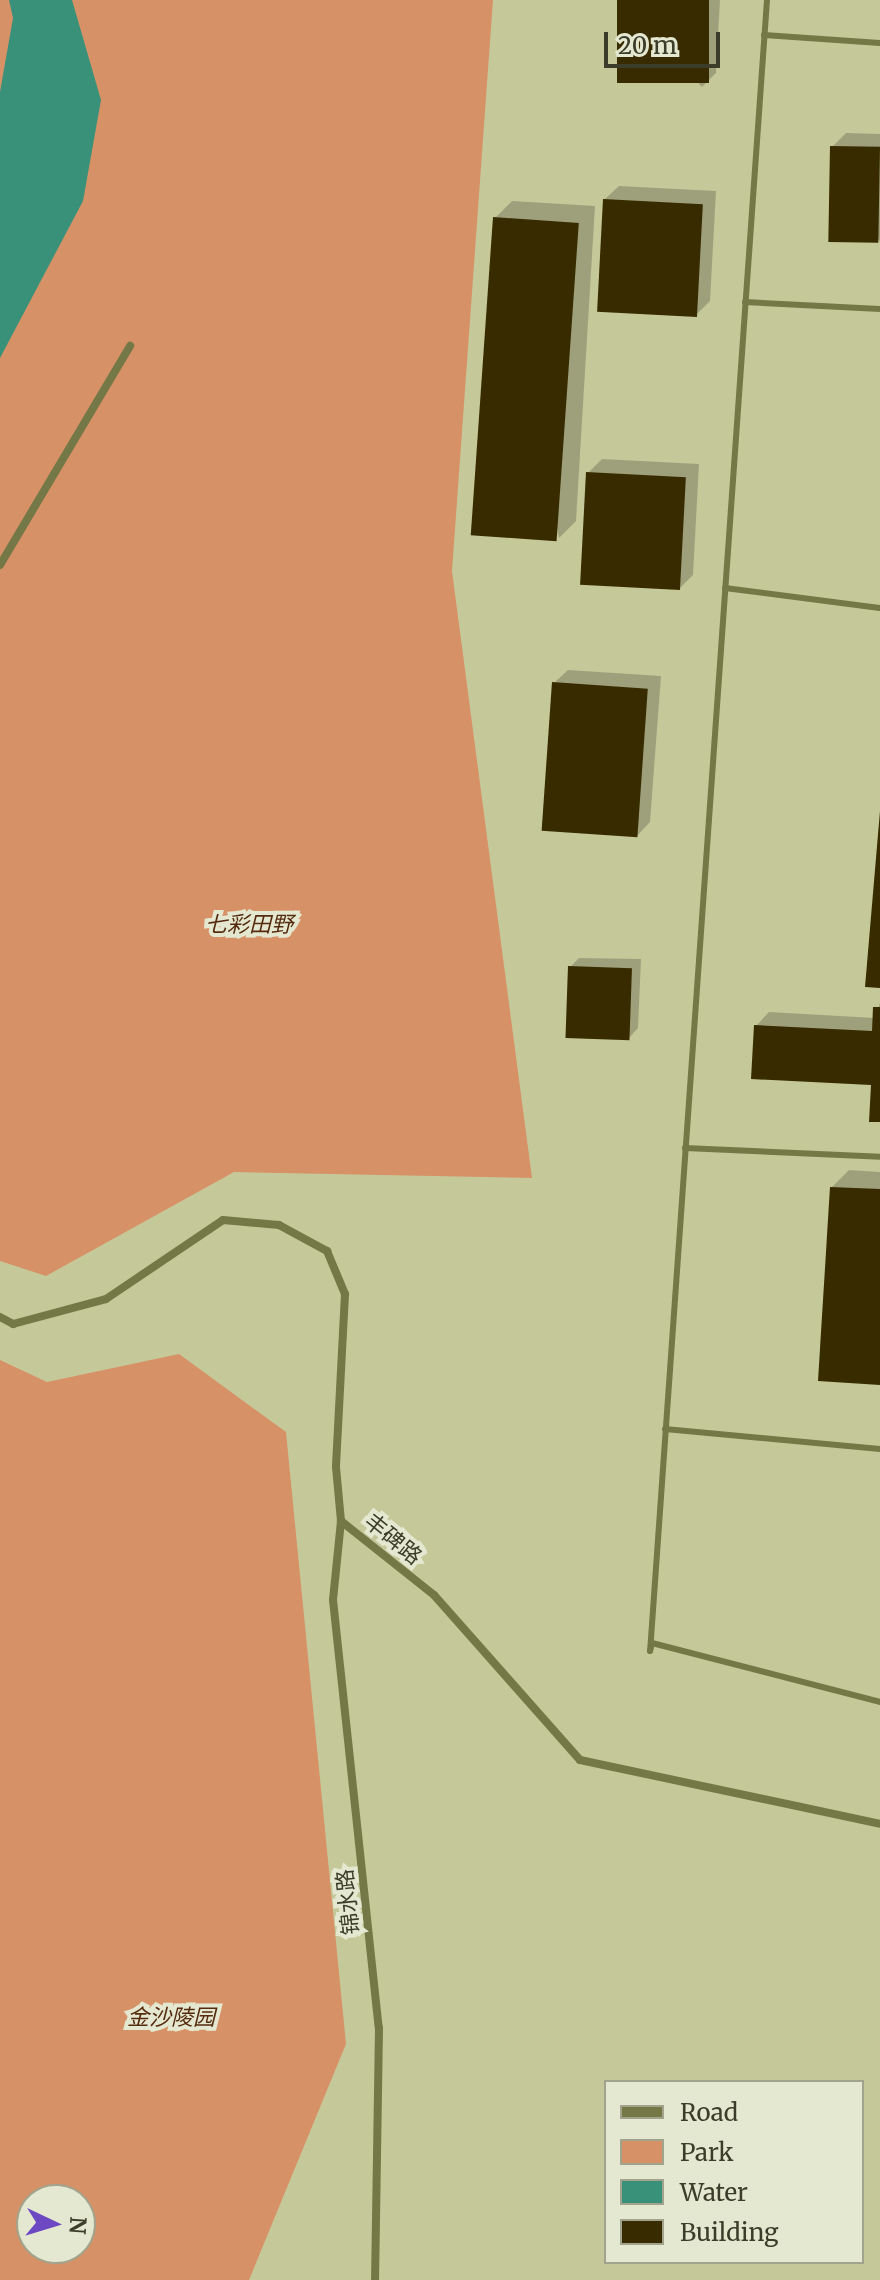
<!DOCTYPE html>
<meta charset="utf-8">
<style>
body{margin:0}
#map{position:relative;width:880px;height:2280px;overflow:hidden;background:#c5c99a;font-family:Merriweather,"Noto Sans SC",serif}
div>[style]{position:absolute}
[style*='--x']{left:calc(var(--x)*1px);top:calc(var(--y)*1px);width:calc(var(--w)*1px);rotate:calc(var(--a)*1deg)}
.green>*{inset:0;background:#d79167}
.water>*{inset:0;background:#399179}
.shadow>*{inset:0;background:#0003}
.building>*{inset:0;background:#382b00;transform-origin:0 0}
.lane>*{height:6px;margin:-3px;padding:0 3px;transform-origin:3px;border-radius:3px;background:#747847}
.street>*{height:8px;margin:-4px;padding:0 4px;transform-origin:4px;border-radius:4px;background:#747847}
span{translate:-50% -50%;white-space:nowrap;text-align:center;line-height:1.15;-webkit-text-stroke:8px #e5e8d0;paint-order:stroke}
.park-label{font-size:22px;color:#552b0e;font-style:italic}
.street-label{font-size:22px;color:#3b3c29}
.legend{position:absolute;left:604px;top:2080px;width:260px;height:184px;box-sizing:border-box;background:#e5e8d0;border:2px solid #a1a38d;margin:0;padding:10px 14px;list-style:none;font-size:24px;color:#3b3c29}
.legend li{display:flex;align-items:center;gap:16px;height:40px}
.legend b{width:40px;border:2px solid #a1a38d}
.north{position:absolute;left:16px;top:2184px;width:80px;height:80px;box-sizing:border-box;background:#e5e8d0;border:2px solid #a1a38d;border-radius:50%;rotate:94deg;font-size:22px;font-weight:700;line-height:32px;text-align:center;color:#3b3c29}
.north::after{content:'';display:block;margin:auto;width:28px;height:36px;background:#6c49c2;clip-path:polygon(50% 0,100% 100%,50% 72%,0 100%)}
.scale{position:absolute;left:604px;top:32px;width:116px;height:36px;box-sizing:border-box;border:4px solid #3b3c29;border-top:0;padding-left:10px;font-size:24px;line-height:28px;white-space:nowrap;color:#3b3c29;-webkit-text-stroke:6px #e5e8d0;paint-order:stroke}
</style>
<div id="map">
<div class="green">
<div style="clip-path:polygon(0 0,493px 0,452px 571px,532px 1178px,234px 1172px,46px 1276px,0 1261px)"></div>
<div style="clip-path:polygon(evenodd,179px 1354px,286px 1432px,346px 2044px,249px 2280px,0 2280px,0 1360px,47px 1382px,179px 1354px,32px 2200px,80px 2200px,80px 2248px,32px 2248px,32px 2200px)"></div>
</div>
<div class="water">
<div style="clip-path:polygon(9px 0,72px 0,101px 100px,83px 201px,0 358px,0 92px,13px 18px)"></div>
</div>
<div class="shadow">
<div style="clip-path:polygon(619px 0,720px 0,716px 73px,702px 87px)"></div>
<div style="clip-path:polygon(846px 133px,880px 134px,880px 242px,832px 147px)"></div>
<div style="clip-path:polygon(619px 186px,716px 191px,710px 301px,696px 315px,605px 199px)"></div>
<div style="clip-path:polygon(512px 201px,595px 206px,576px 521px,559px 538px,495px 218px)"></div>
<div style="clip-path:polygon(602px 459px,699px 464px,693px 575px,679px 589px,588px 473px)"></div>
<div style="clip-path:polygon(568px 670px,661px 676px,650px 822px,637px 836px,554px 683px)"></div>
<div style="clip-path:polygon(579px 958px,641px 959px,638px 1028px,629px 1038px,570px 967px)"></div>
<div style="clip-path:polygon(880px 1003px,880px 1120px,873px 1083px,756px 1026px,769px 1012px,875px 1018px)"></div>
<div style="clip-path:polygon(849px 1170px,880px 1172px,880px 1383px,832px 1187px)"></div>
</div>
<div class="building">
<div style="left:617px;top:0;width:92px;height:83px"></div>
<div style="left:830px;top:146px;width:50px;height:96px;rotate:1deg"></div>
<div style="left:603px;top:199px;width:100px;height:113px;rotate:3deg"></div>
<div style="left:493px;top:217px;width:86px;height:319px;rotate:4deg"></div>
<div style="left:586px;top:472px;width:100px;height:113px;rotate:3deg"></div>
<div style="left:552px;top:682px;width:96px;height:149px;rotate:4deg"></div>
<div style="clip-path:polygon(880px 811px,880px 988px,865px 987px)"></div>
<div style="left:568px;top:966px;width:64px;height:72px;rotate:2deg"></div>
<div style="clip-path:polygon(873px 1007px,880px 1007px,880px 1122px,869px 1122px,871px 1085px,751px 1079px,754px 1025px,872px 1031px)"></div>
<div style="clip-path:polygon(830px 1187px,880px 1189px,880px 1385px,818px 1381px)"></div>
</div>
<div class="lane">
<div style="--x:767;--y:0;--w:1655;--a:94.05"></div>
<div style="--x:650;--y:1651;--w:8;--a:-76"></div>
<div style="--x:652;--y:1643;--w:236;--a:14.5"></div>
<div style="--x:764;--y:35;--w:116;--a:3.9"></div>
<div style="--x:745;--y:302;--w:135;--a:3"></div>
<div style="--x:725;--y:588;--w:156;--a:7.4"></div>
<div style="--x:685;--y:1148;--w:195;--a:2.6"></div>
<div style="--x:665;--y:1429;--w:216;--a:5.3"></div>
</div>
<div class="street">
<div style="--x:0;--y:565;--w:255;--a:-59.3"></div>
<div style="--x:0;--y:1317;--w:15;--a:28"></div>
<div style="--x:13;--y:1324;--w:96;--a:-15"></div>
<div style="--x:106;--y:1299;--w:141;--a:-34"></div>
<div style="--x:223;--y:1220;--w:56;--a:5.1"></div>
<div style="--x:279;--y:1225;--w:55;--a:28.4"></div>
<div style="--x:327;--y:1251;--w:47;--a:67.3"></div>
<div style="--x:345;--y:1294;--w:173;--a:93"></div>
<div style="--x:336;--y:1467;--w:54;--a:84.7"></div>
<div style="--x:341;--y:1521;--w:119;--a:38.5"></div>
<div style="--x:434;--y:1595;--w:220;--a:48.5"></div>
<div style="--x:580;--y:1760;--w:307;--a:12"></div>
<div style="--x:341;--y:1521;--w:79;--a:95.8"></div>
<div style="--x:333;--y:1600;--w:430;--a:83.9"></div>
<div style="--x:379;--y:2028;--w:252;--a:90.9"></div>
</div>
<div class="park-label">
<span style="left:249px;top:925px">七彩田野</span>
<span style="left:171px;top:2018px">金沙陵园</span>
</div>
<div class="street-label">
<span style="left:393px;top:1539px;rotate:39deg">丰碑路</span>
<span style="left:348px;top:1902px;rotate:-96deg">锦水路</span>
</div>
<ul class="legend">
<li><b style="height:10px;background:#747847"></b>Road</li>
<li><b style="height:22px;background:#d79167"></b>Park</li>
<li><b style="height:22px;background:#399179"></b>Water</li>
<li><b style="height:22px;background:#382b00"></b>Building</li>
</ul>
<div class="north">N</div>
<div class="scale">20 m</div>
</div>
